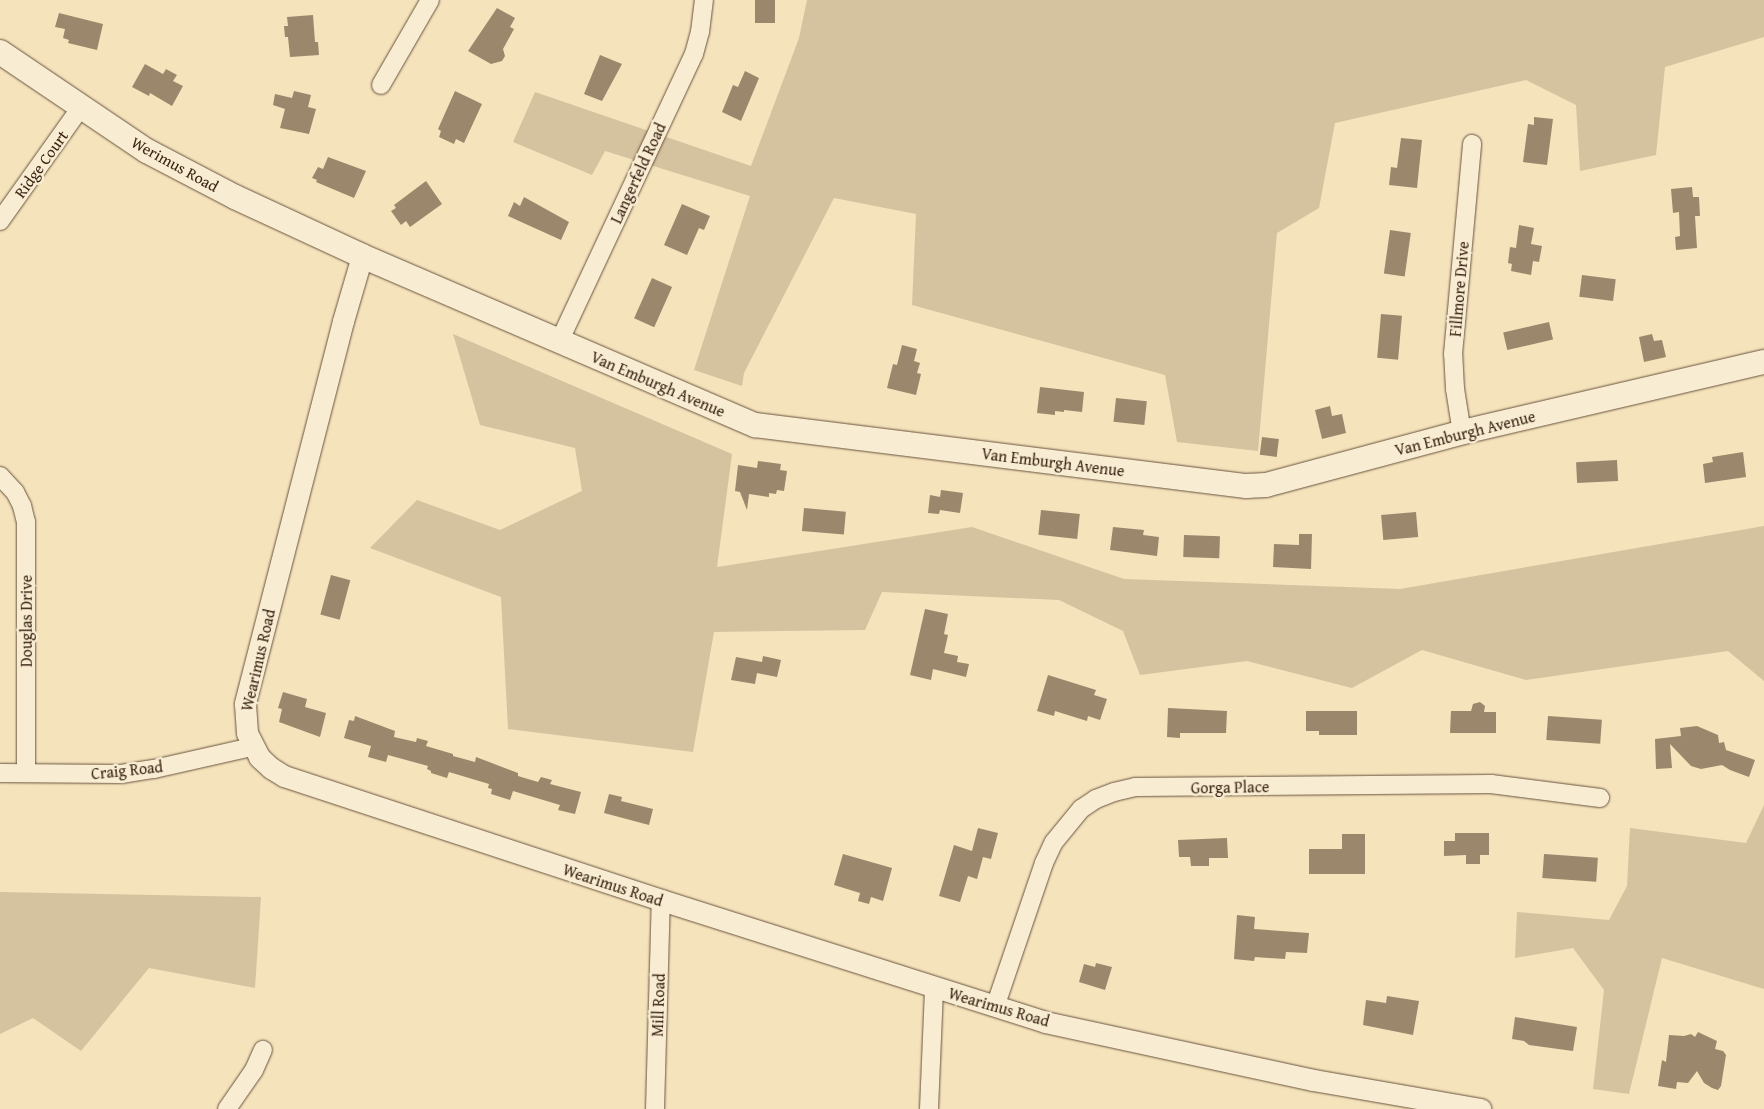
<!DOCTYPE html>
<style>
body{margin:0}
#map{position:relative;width:1764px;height:1109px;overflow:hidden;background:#f5e3bc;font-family:"Gentium Book Plus",serif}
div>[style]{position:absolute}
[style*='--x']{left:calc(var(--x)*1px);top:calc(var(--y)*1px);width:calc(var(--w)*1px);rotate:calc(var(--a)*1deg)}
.green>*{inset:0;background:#d5c29f}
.building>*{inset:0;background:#9b876b;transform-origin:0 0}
.roads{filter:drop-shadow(0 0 1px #69533d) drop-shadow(0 0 1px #69533d)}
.minor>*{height:18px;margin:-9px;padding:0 9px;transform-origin:9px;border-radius:9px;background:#f8edd3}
.tertiary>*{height:21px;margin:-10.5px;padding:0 10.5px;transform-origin:10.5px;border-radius:10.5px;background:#f8edd3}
.secondary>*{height:24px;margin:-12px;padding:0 12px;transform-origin:12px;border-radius:12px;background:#f8edd3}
span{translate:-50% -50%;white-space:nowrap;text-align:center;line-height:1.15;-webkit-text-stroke:5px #f8edd3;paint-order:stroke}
.street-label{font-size:16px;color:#3a2313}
</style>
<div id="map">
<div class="green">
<div style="clip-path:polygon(807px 0,1764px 0,1764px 37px,1665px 67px,1656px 155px,1580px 171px,1576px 105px,1526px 80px,1335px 123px,1319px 208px,1277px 233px,1258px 451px,1177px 442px,1165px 375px,912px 305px,916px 214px,834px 198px,744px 373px,742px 386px,694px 370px,750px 196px,605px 151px,592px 175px,513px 142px,535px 92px,751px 166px,799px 38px)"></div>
<div style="clip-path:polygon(453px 334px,732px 454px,717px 567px,972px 527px,1124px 579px,1400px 589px,1764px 526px,1764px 681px,1728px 651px,1526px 680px,1422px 650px,1352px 688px,1247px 661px,1140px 675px,1123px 631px,1059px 600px,882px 592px,865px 630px,714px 632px,693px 752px,508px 729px,501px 597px,370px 548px,417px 500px,500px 530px,582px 491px,575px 448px,480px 425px)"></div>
<div style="clip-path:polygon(1764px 805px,1764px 989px,1662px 958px,1629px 1094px,1593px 1089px,1604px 990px,1573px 948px,1515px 958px,1517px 912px,1609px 920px,1627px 886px,1630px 828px,1746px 843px)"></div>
<div style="clip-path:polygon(0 892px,261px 897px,255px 988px,149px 968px,81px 1051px,33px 1018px,0 1034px)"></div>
</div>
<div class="building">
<div style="left:755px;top:0;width:20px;height:23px"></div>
<div style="clip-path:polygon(497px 8px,515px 18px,510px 27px,514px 29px,503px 49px,505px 56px,502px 61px,491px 64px,468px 51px)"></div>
<div style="clip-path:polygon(59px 13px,103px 24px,97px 50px,68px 43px,69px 40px,63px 38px,65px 29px,55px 27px)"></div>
<div style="clip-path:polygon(313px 15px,315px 42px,318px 42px,319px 55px,290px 57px,288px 37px,285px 37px,284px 26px,288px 26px,287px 17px)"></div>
<div style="clip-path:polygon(600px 55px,622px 64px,602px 101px,584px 94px)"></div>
<div style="clip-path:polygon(145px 64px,163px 74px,166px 69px,177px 75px,173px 81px,183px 86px,172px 106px,150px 93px,149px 96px,132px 87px)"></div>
<div style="clip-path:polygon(745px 71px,759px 78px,741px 121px,722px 112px,733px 85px,738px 87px)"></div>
<div style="clip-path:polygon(294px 91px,311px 95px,308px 107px,316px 109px,309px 134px,280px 128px,285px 109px,273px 105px,275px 94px,292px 98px)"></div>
<div style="clip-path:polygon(455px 91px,482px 104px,464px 143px,456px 139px,454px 144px,439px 137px,441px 131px,438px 129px)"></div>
<div style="clip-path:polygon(1534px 117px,1553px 119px,1547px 165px,1523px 162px,1528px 124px,1534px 125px)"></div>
<div style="clip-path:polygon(1401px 138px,1422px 140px,1417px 188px,1389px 185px,1391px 167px,1397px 168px)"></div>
<div style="clip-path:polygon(328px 157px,366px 171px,354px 198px,316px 182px,317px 180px,312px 178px,318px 167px,323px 169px)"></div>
<div style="clip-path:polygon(426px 181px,442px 204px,410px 227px,406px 221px,401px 225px,391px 211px,396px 208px,394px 205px)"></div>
<div style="clip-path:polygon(1692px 187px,1693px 197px,1699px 197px,1700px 216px,1695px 216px,1697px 248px,1676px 250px,1675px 237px,1680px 236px,1679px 212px,1673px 213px,1671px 189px)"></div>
<div style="clip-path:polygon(524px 197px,569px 222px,561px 240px,508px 216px,514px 202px,520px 206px)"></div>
<div style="clip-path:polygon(682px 204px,710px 216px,704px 230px,699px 228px,687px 255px,664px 245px)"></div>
<div style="clip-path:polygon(1519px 225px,1534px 228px,1531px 244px,1542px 246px,1539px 262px,1533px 261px,1531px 275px,1511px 271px,1512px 264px,1508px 263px,1510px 247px,1516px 248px)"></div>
<div style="left:1390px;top:230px;width:21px;height:44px;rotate:8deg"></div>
<div style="left:1582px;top:275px;width:34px;height:22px;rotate:7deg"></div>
<div style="left:652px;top:278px;width:22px;height:44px;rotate:24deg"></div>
<div style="left:1381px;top:314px;width:21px;height:44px;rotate:5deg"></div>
<div style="left:1549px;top:322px;width:18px;height:47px;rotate:77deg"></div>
<div style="clip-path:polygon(1652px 334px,1654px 341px,1662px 340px,1666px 357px,1644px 362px,1639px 337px)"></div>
<div style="clip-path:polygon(902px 345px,917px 349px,914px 361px,920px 363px,917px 373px,921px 374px,916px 395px,887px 388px,893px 364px,897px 365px)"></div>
<div style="clip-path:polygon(1040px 387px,1084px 392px,1082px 412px,1064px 410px,1064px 412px,1055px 411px,1055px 415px,1037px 413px)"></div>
<div style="left:1116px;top:398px;width:31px;height:24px;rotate:6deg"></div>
<div style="clip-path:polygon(1330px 406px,1332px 416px,1342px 414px,1346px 433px,1322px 439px,1315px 410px)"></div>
<div style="left:1262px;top:437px;width:17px;height:18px;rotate:7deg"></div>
<div style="clip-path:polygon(1743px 452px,1746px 477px,1705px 483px,1703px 464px,1713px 462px,1712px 457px)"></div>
<div style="left:1617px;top:460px;width:21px;height:41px;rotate:87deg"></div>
<div style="clip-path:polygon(758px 461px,781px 464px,780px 470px,787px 471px,784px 491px,777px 490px,776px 494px,769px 493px,769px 497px,749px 494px,747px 510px,740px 492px,735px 491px,738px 465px,757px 468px)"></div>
<div style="clip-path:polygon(941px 490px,963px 493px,960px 513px,940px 510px,939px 514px,928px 513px,930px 495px,940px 497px)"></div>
<div style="left:804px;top:508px;width:42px;height:23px;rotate:5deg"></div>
<div style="left:1041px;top:510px;width:39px;height:25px;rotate:6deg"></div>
<div style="left:1416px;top:512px;width:25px;height:35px;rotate:85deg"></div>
<div style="clip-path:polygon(1113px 527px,1144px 530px,1143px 535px,1159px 537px,1157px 556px,1110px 550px)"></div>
<div style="clip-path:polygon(1299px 534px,1312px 534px,1311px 569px,1273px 567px,1274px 544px,1299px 545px)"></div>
<div style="left:1184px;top:535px;width:36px;height:22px;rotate:2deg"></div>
<div style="left:331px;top:575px;width:20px;height:41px;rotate:15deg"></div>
<div style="clip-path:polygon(925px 609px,948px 614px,944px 634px,948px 635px,944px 653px,958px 656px,957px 662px,969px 664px,966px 677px,933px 669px,931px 680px,910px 675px)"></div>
<div style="clip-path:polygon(763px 656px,781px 660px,777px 677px,757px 673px,755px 684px,731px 680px,736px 657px,762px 662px)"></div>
<div style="clip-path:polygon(1048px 675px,1096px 690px,1094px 695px,1107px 699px,1100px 720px,1088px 716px,1087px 721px,1055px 711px,1054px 716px,1037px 711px)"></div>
<div style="clip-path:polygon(283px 692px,307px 699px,305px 707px,326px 713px,320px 737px,279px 722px,282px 709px,278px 708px)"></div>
<div style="clip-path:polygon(1480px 702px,1485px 706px,1484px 712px,1496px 712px,1496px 733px,1450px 733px,1451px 711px,1471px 711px,1473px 704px)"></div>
<div style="clip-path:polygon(1168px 708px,1227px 711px,1226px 733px,1180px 733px,1180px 738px,1167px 737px)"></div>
<div style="clip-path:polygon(1306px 711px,1357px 711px,1357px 735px,1319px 735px,1319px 731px,1306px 731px)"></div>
<div style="clip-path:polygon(355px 716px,395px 731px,394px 737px,416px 742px,417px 738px,428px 741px,426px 746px,453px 754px,453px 756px,475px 762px,476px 757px,518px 773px,518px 776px,538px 782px,541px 777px,552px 780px,550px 784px,581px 792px,575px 814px,558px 810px,560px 805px,513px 791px,510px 800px,491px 794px,492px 789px,488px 788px,489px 784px,449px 772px,447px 778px,431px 773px,431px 771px,427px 769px,428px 766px,388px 755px,386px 762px,368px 757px,371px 746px,344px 738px,349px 720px,354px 721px)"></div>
<div style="left:1548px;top:716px;width:54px;height:24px;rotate:4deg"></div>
<div style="clip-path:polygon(1697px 726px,1718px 735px,1719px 743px,1724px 742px,1726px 750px,1755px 760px,1749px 777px,1730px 770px,1722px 765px,1701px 769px,1691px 766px,1670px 744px,1672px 768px,1656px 769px,1655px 739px,1681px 736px,1680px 728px)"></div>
<div style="clip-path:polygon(609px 794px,622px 797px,621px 801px,653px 809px,649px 825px,604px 813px)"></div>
<div style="clip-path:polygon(978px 828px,998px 833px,991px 859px,983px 857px,977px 879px,968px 876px,960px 902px,939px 896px,954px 845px,972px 851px)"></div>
<div style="clip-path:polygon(1455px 833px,1489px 833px,1489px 855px,1480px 855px,1480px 864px,1466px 864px,1466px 855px,1444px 856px,1444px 841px,1455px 841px)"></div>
<div style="clip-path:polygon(1342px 834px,1365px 834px,1365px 874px,1309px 874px,1309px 849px,1342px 849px)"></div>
<div style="clip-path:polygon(1227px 838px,1228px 858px,1209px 858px,1209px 866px,1191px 866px,1190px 857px,1179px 857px,1178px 840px)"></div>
<div style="clip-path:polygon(843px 854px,892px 868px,883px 901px,871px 897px,869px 904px,858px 901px,860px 893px,834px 885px)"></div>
<div style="left:1544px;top:854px;width:54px;height:24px;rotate:4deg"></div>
<div style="clip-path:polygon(1237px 915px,1255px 917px,1254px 929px,1309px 933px,1307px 953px,1286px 952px,1285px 959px,1255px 957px,1254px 961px,1234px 959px)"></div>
<div style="clip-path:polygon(1096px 963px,1112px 967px,1105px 990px,1079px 982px,1084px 964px,1095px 967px)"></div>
<div style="clip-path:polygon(1387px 996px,1419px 1001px,1413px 1035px,1363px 1025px,1366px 1000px,1386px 1003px)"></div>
<div style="clip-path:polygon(1515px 1017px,1577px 1027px,1573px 1051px,1529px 1045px,1524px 1041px,1512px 1039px)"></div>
<div style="clip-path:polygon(1698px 1032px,1717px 1041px,1715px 1049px,1723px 1051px,1726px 1055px,1721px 1086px,1718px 1090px,1712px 1088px,1704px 1083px,1697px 1071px,1688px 1083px,1677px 1082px,1676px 1089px,1658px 1086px,1662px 1060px,1666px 1062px,1669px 1035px,1684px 1036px,1691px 1034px,1695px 1037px)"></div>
</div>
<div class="roads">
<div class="minor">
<div style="--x:381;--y:85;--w:98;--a:-60"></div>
<div style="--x:0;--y:221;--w:140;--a:-54.6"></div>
<div style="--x:559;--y:342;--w:318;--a:-64.9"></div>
<div style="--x:694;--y:54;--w:23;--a:-75"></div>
<div style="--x:700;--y:32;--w:32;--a:-83"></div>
<div style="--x:1462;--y:433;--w:45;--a:-99"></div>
<div style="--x:1455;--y:389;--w:35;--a:-93"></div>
<div style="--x:1453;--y:354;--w:211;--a:-84.8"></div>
<div style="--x:0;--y:476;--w:22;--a:47"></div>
<div style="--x:15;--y:492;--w:16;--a:63"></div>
<div style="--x:22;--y:506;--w:16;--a:76"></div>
<div style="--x:26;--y:522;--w:251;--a:90"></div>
<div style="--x:0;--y:773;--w:121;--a:0.5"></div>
<div style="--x:121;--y:774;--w:33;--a:-9"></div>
<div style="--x:154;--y:769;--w:100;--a:-12.7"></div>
<div style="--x:995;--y:1007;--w:152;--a:-71.2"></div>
<div style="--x:1044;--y:863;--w:23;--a:-65"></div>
<div style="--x:1054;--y:842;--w:43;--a:-50.7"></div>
<div style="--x:1081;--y:809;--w:18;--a:-34"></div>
<div style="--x:1096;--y:799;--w:19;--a:-21"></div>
<div style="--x:1114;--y:792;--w:22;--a:-13"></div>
<div style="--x:1135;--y:787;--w:356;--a:-0.5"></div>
<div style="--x:1491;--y:784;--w:110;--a:7.3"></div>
<div style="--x:227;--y:1109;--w:47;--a:-55.3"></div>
<div style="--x:254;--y:1070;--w:22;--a:-66"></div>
<div style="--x:655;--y:1109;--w:209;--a:-88.4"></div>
<div style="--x:929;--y:1109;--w:121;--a:-87.6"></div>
</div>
<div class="tertiary">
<div style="--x:362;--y:256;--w:68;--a:106.3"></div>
<div style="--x:343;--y:321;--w:395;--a:104.4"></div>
<div style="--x:245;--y:704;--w:29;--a:86"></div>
<div style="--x:247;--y:733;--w:27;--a:63"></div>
<div style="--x:259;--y:757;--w:16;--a:43"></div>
<div style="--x:271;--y:768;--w:15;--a:32"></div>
<div style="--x:284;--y:776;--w:397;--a:18.2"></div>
<div style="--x:661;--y:900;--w:403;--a:17.6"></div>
<div style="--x:1045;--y:1022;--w:274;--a:12.2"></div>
<div style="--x:1313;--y:1080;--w:170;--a:9.8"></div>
</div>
<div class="secondary">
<div style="--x:0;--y:52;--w:177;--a:34"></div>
<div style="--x:147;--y:151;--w:99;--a:27.6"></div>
<div style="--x:235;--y:197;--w:140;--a:24.9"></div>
<div style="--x:362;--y:256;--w:428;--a:23.3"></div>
<div style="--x:755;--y:425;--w:495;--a:7.1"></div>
<div style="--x:1246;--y:486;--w:20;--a:-3"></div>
<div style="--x:1266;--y:485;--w:208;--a:-15"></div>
<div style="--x:1467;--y:431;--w:305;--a:-13.1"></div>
</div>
</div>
<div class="street-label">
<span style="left:41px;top:164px;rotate:-54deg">Ridge Court</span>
<span style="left:175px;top:164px;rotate:29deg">Werimus Road</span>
<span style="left:638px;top:173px;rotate:-65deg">Langerfeld Road</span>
<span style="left:1459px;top:289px;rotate:-85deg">Fillmore Drive</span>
<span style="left:658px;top:384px;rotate:23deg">Van Emburgh Avenue</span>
<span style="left:1465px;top:433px;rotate:-14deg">Van Emburgh Avenue</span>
<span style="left:1053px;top:462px;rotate:7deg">Van Emburgh Avenue</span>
<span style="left:26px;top:621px;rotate:-90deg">Douglas Drive</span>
<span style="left:258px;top:660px;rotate:-77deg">Wearimus Road</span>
<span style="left:127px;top:770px;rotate:-6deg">Craig Road</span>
<span style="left:1230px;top:787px;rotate:-1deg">Gorga Place</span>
<span style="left:613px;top:885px;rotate:18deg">Wearimus Road</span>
<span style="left:658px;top:1005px;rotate:-88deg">Mill Road</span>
<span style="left:999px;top:1007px;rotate:16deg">Wearimus Road</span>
</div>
</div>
